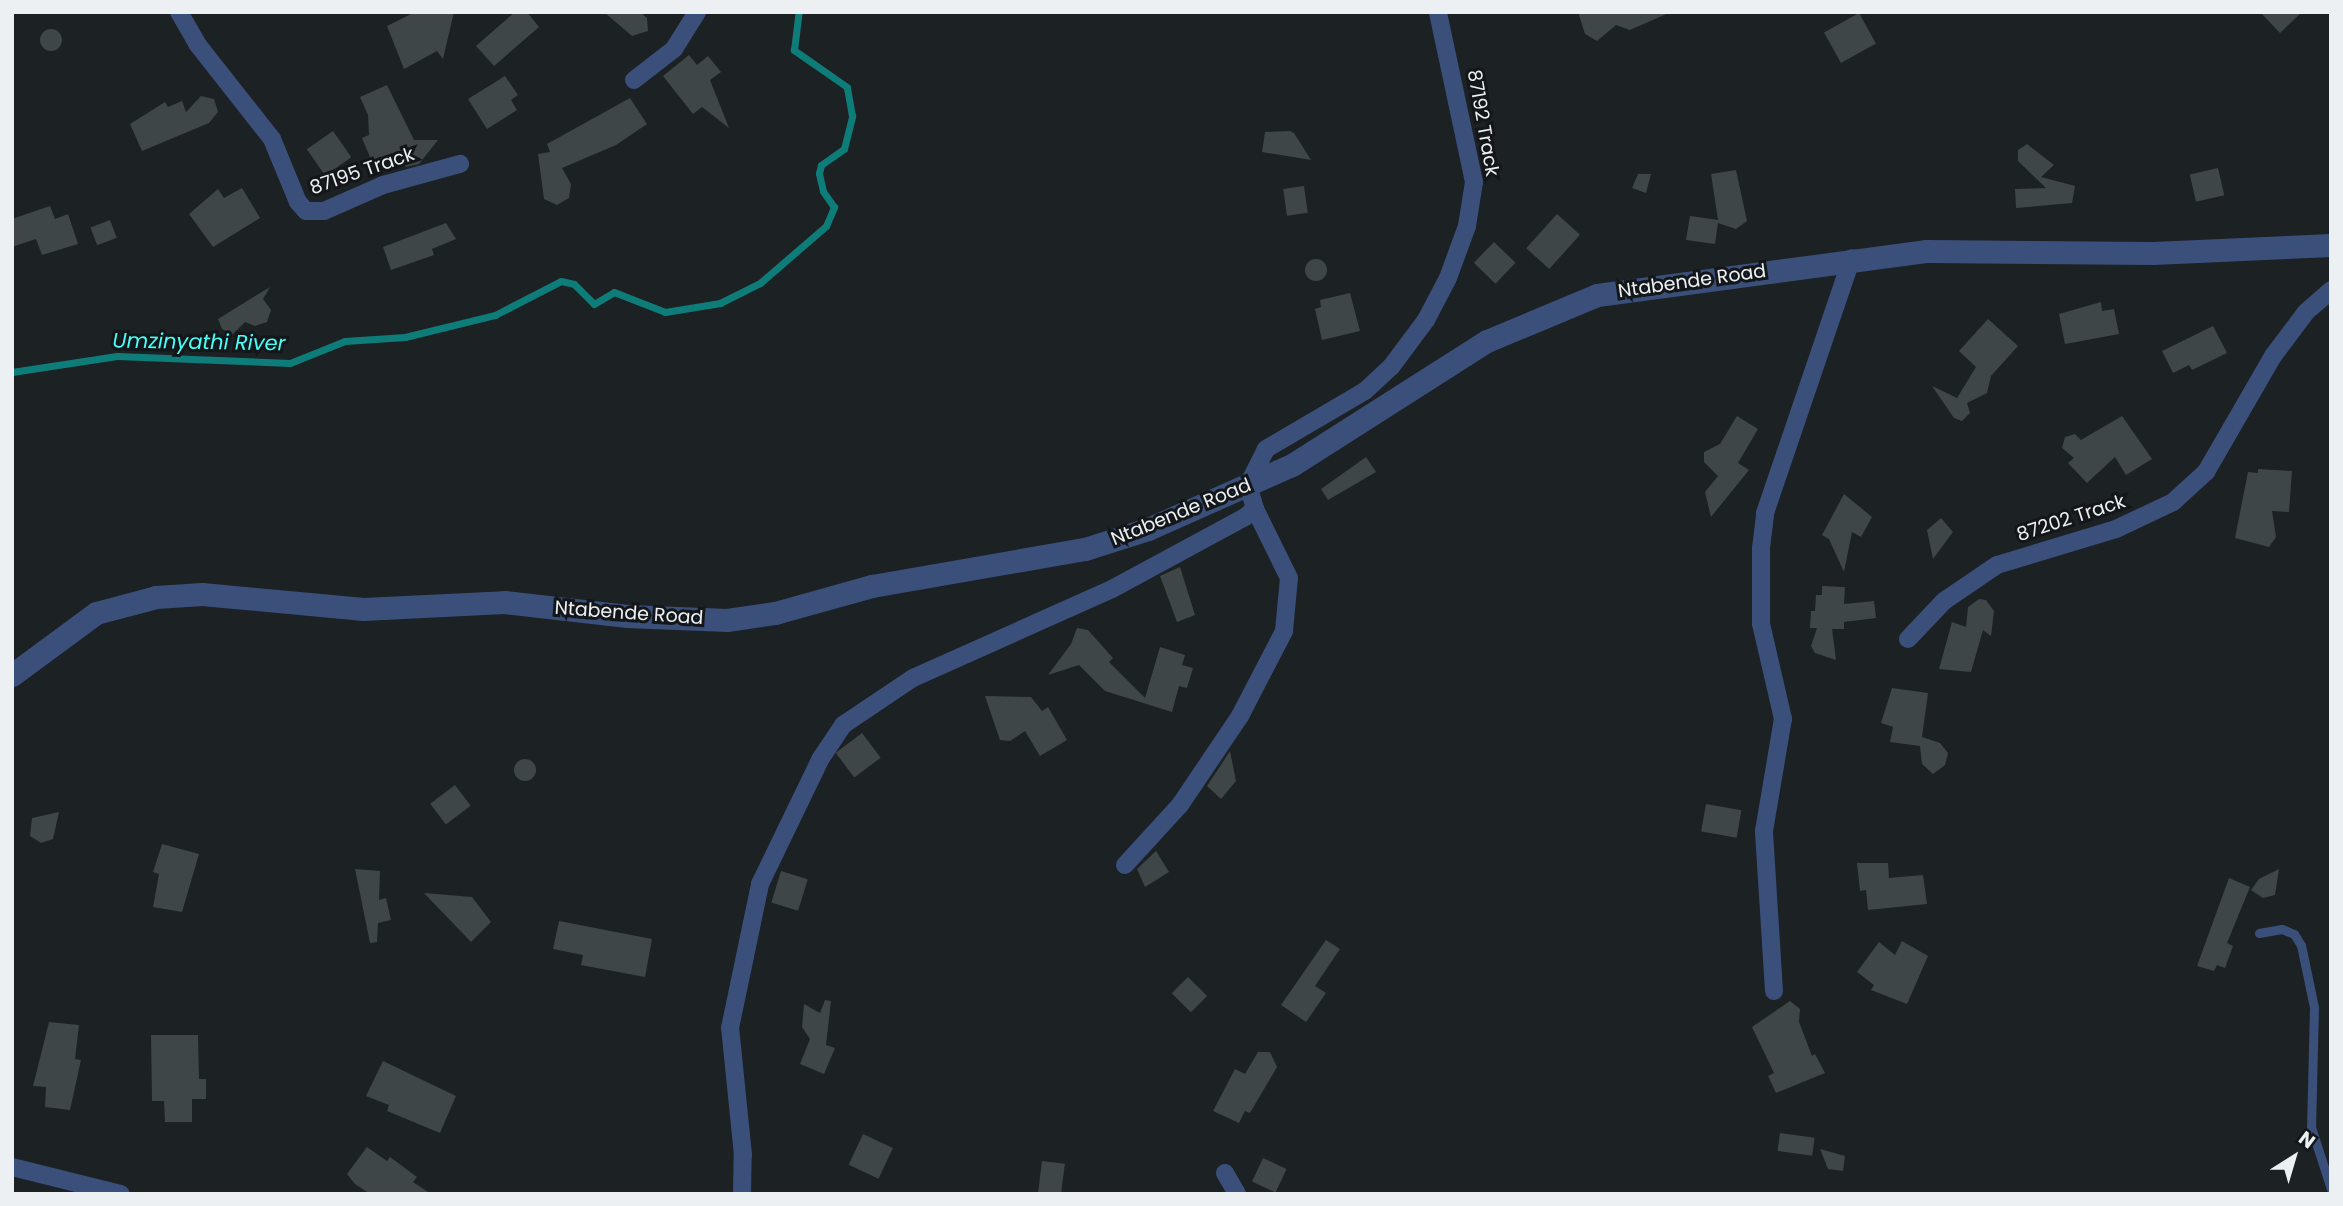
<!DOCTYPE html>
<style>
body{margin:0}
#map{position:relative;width:2343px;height:1206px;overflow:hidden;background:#1c2124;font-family:Poppins,sans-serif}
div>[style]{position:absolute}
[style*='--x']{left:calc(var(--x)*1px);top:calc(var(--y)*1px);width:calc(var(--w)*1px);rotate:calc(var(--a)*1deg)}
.stream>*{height:7px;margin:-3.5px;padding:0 3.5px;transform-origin:3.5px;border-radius:3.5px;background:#0e7d79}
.building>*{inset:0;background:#3f4647;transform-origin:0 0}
.round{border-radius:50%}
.service>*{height:9px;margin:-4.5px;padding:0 4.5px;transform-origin:4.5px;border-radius:4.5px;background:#3b4f7b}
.minor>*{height:18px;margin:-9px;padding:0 9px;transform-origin:9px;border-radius:9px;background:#3b4f7b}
.tertiary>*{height:23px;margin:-11.5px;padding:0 11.5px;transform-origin:11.5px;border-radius:11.5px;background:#3b4f7b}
span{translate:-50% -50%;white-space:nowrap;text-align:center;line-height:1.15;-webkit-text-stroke:6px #13171a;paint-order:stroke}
.street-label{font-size:19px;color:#edf0f3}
.water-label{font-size:21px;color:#48fef6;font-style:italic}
.frame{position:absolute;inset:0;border:14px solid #edf0f3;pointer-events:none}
.north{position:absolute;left:2259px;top:1122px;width:70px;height:70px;-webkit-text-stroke:5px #13171a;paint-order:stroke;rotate:37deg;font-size:19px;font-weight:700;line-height:28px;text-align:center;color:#edf0f3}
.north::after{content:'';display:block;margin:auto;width:24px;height:32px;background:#edf0f3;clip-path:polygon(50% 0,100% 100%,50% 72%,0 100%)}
</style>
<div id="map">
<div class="stream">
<div style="--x:12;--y:372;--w:106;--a:-8.7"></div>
<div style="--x:117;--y:356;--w:173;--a:2.3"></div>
<div style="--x:290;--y:363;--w:59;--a:-21.8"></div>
<div style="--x:345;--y:341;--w:60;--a:-3.8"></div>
<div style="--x:405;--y:337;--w:93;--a:-13.7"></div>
<div style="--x:495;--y:315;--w:74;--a:-27.3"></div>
<div style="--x:561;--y:281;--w:13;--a:13"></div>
<div style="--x:574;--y:284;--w:28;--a:45"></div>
<div style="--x:594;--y:304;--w:23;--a:-31"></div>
<div style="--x:614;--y:292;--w:55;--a:21.4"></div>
<div style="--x:665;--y:312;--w:56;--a:-9.3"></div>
<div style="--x:720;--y:303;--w:45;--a:-26.6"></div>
<div style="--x:760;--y:283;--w:87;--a:-40.8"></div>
<div style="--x:826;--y:226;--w:21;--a:-67"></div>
<div style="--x:834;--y:207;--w:19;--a:-125"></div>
<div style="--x:823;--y:191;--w:18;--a:-103"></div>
<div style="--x:819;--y:173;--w:8;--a:-76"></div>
<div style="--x:821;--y:165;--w:28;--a:-35"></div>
<div style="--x:844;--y:149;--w:34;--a:-76"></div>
<div style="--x:852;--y:116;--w:29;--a:-100"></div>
<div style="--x:847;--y:87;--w:65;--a:-145.1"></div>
<div style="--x:794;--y:50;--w:38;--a:-83"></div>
</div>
<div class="building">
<div style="clip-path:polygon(415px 12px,454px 12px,443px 59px,437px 51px,404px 69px,387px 26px)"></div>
<div style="clip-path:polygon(515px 12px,527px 12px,539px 27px,494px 66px,476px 46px)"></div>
<div style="clip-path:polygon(604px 12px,640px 12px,647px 18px,648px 31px,632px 36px)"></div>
<div style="clip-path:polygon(1578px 12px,1595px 13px,1671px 12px,1630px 30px,1616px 25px,1597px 41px,1585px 34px)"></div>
<div style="clip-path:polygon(2260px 12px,2302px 12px,2280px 33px)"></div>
<div style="left:1859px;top:13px;width:35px;height:40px;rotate:61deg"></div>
<div class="round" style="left:40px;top:29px;width:22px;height:22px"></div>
<div style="clip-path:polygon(689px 55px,697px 65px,708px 56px,721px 72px,710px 80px,729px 128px,702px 107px,693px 114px,663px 76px)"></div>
<div style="clip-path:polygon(505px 76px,518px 95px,511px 100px,517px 110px,487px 129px,468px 99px)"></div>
<div style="clip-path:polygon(387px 85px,414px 140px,438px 140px,419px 164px,406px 167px,396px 152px,372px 162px,362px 138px,369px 135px,368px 115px,360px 97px)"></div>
<div style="clip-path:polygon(201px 96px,214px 99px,218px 112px,209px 123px,142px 151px,130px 124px,165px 102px,168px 107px,182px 101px,186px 112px)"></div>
<div style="clip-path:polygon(630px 98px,647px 124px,616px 145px,562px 168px,571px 184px,569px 198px,557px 205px,544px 199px,538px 154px,550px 152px,547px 144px)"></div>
<div style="left:333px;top:131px;width:32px;height:32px;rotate:55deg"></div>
<div style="clip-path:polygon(1290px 131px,1294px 133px,1311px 160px,1262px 152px,1265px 132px)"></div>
<div style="clip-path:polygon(2027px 144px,2054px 165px,2041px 177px,2075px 186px,2072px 203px,2016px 208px,2015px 189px,2046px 188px,2018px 161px,2018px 150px)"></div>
<div style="left:2218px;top:168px;width:28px;height:29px;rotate:77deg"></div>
<div style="clip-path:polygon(1736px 170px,1747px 221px,1736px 229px,1718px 223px,1715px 244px,1686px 240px,1690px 216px,1718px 220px,1711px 174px)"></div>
<div style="clip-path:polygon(1638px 174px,1651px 174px,1646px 193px,1632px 188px)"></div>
<div style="left:1304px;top:186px;width:27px;height:21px;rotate:82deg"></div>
<div style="clip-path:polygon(242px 188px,260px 218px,213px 247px,189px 214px,218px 189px,224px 198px)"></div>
<div style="clip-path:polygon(50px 206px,55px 219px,68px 214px,78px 244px,42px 255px,36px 239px,12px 247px,12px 219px)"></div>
<div style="left:1557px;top:214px;width:31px;height:46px;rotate:42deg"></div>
<div style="left:110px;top:220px;width:19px;height:21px;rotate:69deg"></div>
<div style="clip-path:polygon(446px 223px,456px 239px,432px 249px,434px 255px,391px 270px,383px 247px)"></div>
<div style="left:1494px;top:242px;width:30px;height:29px;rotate:44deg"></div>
<div class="round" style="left:1305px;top:259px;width:22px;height:22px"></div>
<div style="clip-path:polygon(270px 287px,263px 299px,271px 310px,267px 322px,255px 326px,245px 322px,233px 334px,222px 329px,218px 319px)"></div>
<div style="clip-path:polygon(1350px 293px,1360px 331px,1322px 340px,1315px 309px,1321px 307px,1320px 300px)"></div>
<div style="clip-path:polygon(2101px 302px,2102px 311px,2114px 309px,2119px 334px,2065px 344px,2059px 314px)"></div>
<div style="clip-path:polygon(1988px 319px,2018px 346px,1991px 376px,1987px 393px,1967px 403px,1970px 413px,1962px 421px,1954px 418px,1932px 386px,1957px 398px,1976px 367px,1959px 351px)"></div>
<div style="clip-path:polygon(2213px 326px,2227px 353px,2192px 370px,2189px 365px,2173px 373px,2162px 351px)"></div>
<div style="clip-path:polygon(1737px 416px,1758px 429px,1738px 463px,1749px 470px,1711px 517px,1705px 492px,1718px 476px,1704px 462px,1704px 452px,1720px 444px)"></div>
<div style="clip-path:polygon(2122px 416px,2152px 459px,2126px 475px,2115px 457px,2087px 483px,2068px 463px,2074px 458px,2062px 448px,2065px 437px,2075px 434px,2081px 440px)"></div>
<div style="clip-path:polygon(1366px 457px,1376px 472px,1328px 500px,1321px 489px)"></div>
<div style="clip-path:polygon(2258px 469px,2292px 471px,2289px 512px,2272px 511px,2276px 537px,2269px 547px,2235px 538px,2248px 472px,2258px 473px)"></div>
<div style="clip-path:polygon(1844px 494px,1872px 517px,1861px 537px,1852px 532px,1844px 572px,1829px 539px,1822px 535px)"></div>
<div style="clip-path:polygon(1941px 518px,1953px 532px,1933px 559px,1927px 530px)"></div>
<div style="clip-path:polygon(1180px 567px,1195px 615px,1177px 622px,1160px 576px)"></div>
<div style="clip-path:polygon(1822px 586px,1845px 587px,1844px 604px,1874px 601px,1876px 618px,1844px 622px,1844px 629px,1832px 629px,1836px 660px,1815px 653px,1811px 646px,1817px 628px,1810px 628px,1811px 611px,1815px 611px,1816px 595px,1822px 595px)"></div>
<div style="clip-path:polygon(1979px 599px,1986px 600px,1994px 611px,1991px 636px,1983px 630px,1971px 672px,1939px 669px,1952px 622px,1966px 627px,1968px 607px)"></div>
<div style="clip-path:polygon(1077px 628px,1088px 630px,1113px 658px,1109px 662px,1145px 698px,1160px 647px,1185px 655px,1182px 665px,1193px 668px,1187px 688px,1179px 686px,1172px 712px,1105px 691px,1079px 665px,1048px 675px,1071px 644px)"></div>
<div style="clip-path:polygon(1892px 688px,1928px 693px,1922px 737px,1940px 743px,1948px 753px,1945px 765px,1933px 774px,1922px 764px,1920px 746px,1890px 742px,1893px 727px,1881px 723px)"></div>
<div style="clip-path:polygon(985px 696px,1031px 697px,1042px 711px,1048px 707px,1067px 740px,1040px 756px,1025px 731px,1010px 741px,1000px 740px)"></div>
<div style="left:862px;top:733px;width:31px;height:33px;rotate:53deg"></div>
<div style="clip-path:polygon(1230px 751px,1236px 781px,1221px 799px,1207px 786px)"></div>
<div class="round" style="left:514px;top:759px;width:22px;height:22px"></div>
<div style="left:455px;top:785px;width:26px;height:31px;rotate:53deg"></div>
<div style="left:1706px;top:804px;width:36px;height:28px;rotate:10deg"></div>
<div style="clip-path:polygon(59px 812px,53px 839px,41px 843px,30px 836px,32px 818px)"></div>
<div style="clip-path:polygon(162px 844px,199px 854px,182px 912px,153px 907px,159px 874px,153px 872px)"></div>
<div style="clip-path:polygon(1156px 851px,1169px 872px,1145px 887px,1137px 869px)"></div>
<div style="clip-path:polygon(1857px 863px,1888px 863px,1889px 878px,1923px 875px,1927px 904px,1868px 910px,1866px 890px,1860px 891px)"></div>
<div style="clip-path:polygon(355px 869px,380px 871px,379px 900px,386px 898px,391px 920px,378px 923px,377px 942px,370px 943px)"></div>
<div style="clip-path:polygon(2279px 869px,2275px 895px,2263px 898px,2251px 890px,2259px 879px)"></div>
<div style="left:781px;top:871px;width:28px;height:33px;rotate:17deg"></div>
<div style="clip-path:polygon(2229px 878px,2250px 887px,2227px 943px,2233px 946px,2225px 968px,2217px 965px,2214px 971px,2197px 966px)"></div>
<div style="clip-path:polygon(424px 893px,472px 897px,491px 922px,471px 942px)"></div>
<div style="clip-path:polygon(559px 921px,652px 939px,645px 977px,581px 965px,583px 955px,553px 949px)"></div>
<div style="clip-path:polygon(1326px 940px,1340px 949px,1315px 986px,1326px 993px,1306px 1022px,1281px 1005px)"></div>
<div style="clip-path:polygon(1902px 941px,1928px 956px,1907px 1004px,1871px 990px,1874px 985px,1857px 972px,1879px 942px,1895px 955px)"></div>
<div style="left:1188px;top:977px;width:27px;height:23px;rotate:45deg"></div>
<div style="clip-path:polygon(825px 1000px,831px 1001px,826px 1045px,835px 1048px,824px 1074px,800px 1064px,810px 1039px,802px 1027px,804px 1004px,820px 1013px)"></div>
<div style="clip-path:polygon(1790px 1001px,1800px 1009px,1799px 1022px,1812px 1056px,1815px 1054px,1825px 1073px,1776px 1093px,1768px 1076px,1774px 1073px,1752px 1027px)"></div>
<div style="clip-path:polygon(49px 1022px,79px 1025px,75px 1059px,81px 1060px,70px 1110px,45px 1107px,46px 1087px,33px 1086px)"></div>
<div style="clip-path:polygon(151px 1035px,198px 1035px,199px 1079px,206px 1079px,206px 1099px,192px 1099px,192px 1122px,165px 1122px,164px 1101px,152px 1101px)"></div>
<div style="clip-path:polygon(1258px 1052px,1270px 1052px,1277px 1067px,1250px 1113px,1245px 1111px,1239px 1123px,1213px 1111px,1235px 1069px,1245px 1074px)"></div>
<div style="clip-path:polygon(383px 1061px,456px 1096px,440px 1133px,387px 1111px,389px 1105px,366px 1096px)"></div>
<div style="left:1780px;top:1133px;width:35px;height:18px;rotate:8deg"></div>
<div style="left:863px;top:1134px;width:33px;height:34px;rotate:25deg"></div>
<div style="clip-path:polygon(367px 1147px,387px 1161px,390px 1157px,417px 1177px,413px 1182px,431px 1194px,370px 1194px,355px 1184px,347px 1174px)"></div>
<div style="clip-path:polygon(1820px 1149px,1845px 1156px,1843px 1171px,1828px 1169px)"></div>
<div style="left:1263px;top:1158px;width:26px;height:26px;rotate:25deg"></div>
<div style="left:1042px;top:1161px;width:23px;height:33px;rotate:7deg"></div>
</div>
<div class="service">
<div style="--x:2259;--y:933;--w:23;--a:-10"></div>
<div style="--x:2282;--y:929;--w:13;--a:23"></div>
<div style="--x:2294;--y:934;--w:13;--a:58"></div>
<div style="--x:2301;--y:945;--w:63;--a:78.2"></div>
<div style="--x:2314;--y:1007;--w:120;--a:91.4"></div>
<div style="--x:2311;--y:1127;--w:65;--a:72.1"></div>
</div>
<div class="minor">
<div style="--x:179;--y:12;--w:38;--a:60"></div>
<div style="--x:198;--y:45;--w:120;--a:51.8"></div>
<div style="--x:272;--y:139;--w:68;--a:67.6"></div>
<div style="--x:298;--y:202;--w:12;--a:48"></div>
<div style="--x:306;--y:211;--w:18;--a:0"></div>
<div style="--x:324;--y:211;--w:64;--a:-23.8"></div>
<div style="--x:383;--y:185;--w:80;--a:-15.3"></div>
<div style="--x:634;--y:80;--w:51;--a:-37.8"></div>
<div style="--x:674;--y:49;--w:44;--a:-58.1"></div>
<div style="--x:1908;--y:639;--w:52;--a:-46.5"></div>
<div style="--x:1944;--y:601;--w:64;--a:-34.2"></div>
<div style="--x:1997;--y:565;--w:124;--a:-16.8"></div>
<div style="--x:2116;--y:529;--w:63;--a:-25.3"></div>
<div style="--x:2173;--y:502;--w:45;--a:-42.3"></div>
<div style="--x:2206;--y:472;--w:134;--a:-60"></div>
<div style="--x:2273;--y:356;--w:55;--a:-53.1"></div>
<div style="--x:2306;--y:312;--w:33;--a:-41"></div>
<div style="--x:1125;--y:865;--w:81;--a:-47.5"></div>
<div style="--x:1180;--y:805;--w:107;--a:-56"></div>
<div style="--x:1240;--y:716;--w:96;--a:-62.6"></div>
<div style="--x:1284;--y:631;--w:53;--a:-84.6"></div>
<div style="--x:1289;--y:578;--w:77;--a:-116.2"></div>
<div style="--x:1774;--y:991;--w:160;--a:-93.6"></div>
<div style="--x:1764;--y:831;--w:114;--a:-80.4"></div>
<div style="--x:1783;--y:719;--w:98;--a:-103"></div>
<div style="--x:1761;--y:624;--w:76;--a:-90"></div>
<div style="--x:1761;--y:548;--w:35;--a:-83"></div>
<div style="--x:1765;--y:513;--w:269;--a:-71.2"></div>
<div style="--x:12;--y:1167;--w:112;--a:13.9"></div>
<div style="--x:1225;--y:1173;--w:24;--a:60"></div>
<div style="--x:742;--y:1194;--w:39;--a:-89"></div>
<div style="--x:743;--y:1155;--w:128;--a:-95.8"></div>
<div style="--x:730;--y:1028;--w:147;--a:-78.2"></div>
<div style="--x:760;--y:884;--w:140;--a:-64.2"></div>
<div style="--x:821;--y:758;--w:40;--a:-56"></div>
<div style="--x:843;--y:725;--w:84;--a:-33.9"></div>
<div style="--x:913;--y:678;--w:218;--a:-24.1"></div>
<div style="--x:1112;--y:589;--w:151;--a:-28.4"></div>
<div style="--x:1245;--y:517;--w:13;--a:-39"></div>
<div style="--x:1255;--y:509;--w:25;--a:-106"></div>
<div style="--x:1248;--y:485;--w:40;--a:-63.4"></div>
<div style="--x:1266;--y:449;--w:115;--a:-30.4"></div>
<div style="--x:1365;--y:391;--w:35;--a:-43"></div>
<div style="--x:1391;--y:367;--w:59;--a:-53.3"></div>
<div style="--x:1426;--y:320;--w:47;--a:-62.4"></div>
<div style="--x:1448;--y:278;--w:55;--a:-69.9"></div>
<div style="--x:1467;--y:226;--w:45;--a:-81"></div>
<div style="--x:1474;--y:182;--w:174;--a:-102"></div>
</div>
<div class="tertiary">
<div style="--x:12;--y:675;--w:104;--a:-36.4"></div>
<div style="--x:96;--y:613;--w:62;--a:-14.9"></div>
<div style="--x:156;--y:597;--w:46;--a:-3.7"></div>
<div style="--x:202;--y:594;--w:162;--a:5.3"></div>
<div style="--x:363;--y:609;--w:141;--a:-2.8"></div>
<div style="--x:504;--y:602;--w:124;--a:6.5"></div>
<div style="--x:627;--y:616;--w:100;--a:2.3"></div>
<div style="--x:727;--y:620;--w:49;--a:-8.3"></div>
<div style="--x:775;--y:613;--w:101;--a:-15.6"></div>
<div style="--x:872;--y:586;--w:216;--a:-9.9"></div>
<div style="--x:1085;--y:549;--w:66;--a:-17.6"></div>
<div style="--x:1148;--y:529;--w:158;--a:-24"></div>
<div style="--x:1292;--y:465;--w:231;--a:-32.5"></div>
<div style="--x:1487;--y:341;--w:119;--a:-22.7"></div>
<div style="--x:1597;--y:295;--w:333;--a:-7.6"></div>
<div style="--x:1927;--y:251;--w:226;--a:0.5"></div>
<div style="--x:2153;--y:253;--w:178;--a:-2.6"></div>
</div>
<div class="street-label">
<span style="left:1483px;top:123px;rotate:80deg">87192 Track</span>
<span style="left:362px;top:171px;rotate:-19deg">87195 Track</span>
<span style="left:1692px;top:281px;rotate:-8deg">Ntabende Road</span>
<span style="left:1181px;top:512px;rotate:-22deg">Ntabende Road</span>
<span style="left:2071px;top:518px;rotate:-18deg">87202 Track</span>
<span style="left:629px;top:613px;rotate:4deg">Ntabende Road</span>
</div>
<div class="water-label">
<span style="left:199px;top:342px;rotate:1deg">Umzinyathi River</span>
</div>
<div class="frame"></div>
<div class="north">N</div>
</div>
